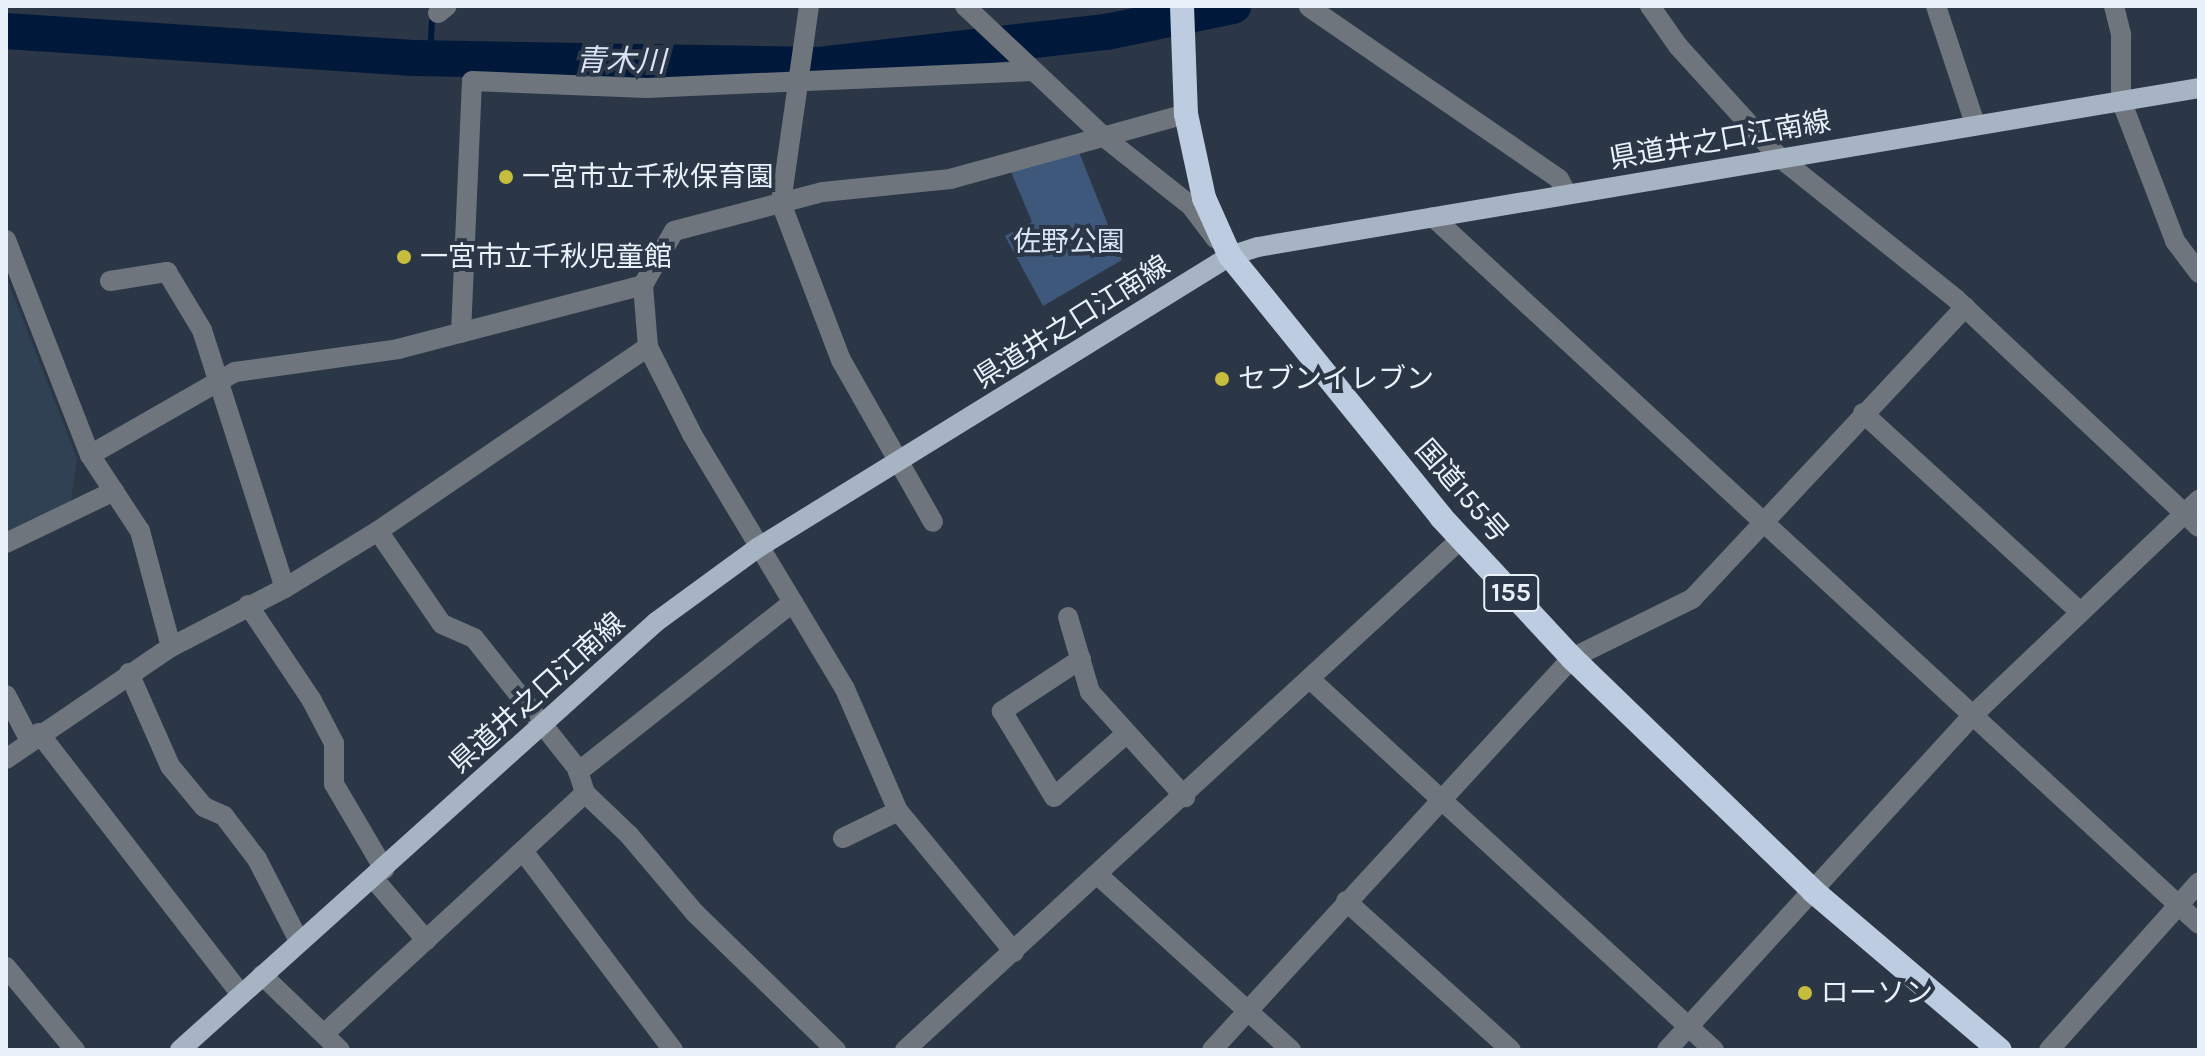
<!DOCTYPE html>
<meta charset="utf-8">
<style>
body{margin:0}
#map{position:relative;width:2205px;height:1056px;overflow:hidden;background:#2b3746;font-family:Karla,"Noto Sans JP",sans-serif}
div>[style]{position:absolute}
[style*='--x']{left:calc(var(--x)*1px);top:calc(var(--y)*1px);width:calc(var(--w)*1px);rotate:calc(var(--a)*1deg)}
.built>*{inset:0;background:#304154}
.green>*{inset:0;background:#3d587b}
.stream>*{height:6px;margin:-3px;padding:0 3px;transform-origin:3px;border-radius:3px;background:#00193b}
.river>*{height:36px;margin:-18px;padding:0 18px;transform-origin:18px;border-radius:18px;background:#00193b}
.minor>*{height:20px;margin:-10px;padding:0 10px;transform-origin:10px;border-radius:10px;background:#6f757d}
.major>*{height:20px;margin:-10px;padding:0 10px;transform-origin:10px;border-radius:10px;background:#a7b4c4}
.highway>*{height:24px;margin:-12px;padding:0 12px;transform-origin:12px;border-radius:12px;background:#bdcce0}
.dots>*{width:22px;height:22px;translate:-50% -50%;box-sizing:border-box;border:4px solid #2b3746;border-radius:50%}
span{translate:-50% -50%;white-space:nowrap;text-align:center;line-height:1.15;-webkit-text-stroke:8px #2b3746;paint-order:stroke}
.shield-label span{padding:2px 6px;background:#2b3746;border:2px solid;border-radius:6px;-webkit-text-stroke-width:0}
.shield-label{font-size:26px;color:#e9f1fb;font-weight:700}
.street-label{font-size:28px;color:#e9f1fb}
.poi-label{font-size:28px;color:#e9f1fb}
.left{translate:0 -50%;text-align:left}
.park-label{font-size:28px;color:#d8e4f3}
.water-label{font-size:30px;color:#d9e5f5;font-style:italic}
.frame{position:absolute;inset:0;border:8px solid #e9f1fb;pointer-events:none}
</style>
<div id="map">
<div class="built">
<div style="clip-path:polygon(6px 277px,77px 458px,71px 501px,6px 532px)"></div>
</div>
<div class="green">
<div style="clip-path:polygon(1079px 152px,1122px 260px,1043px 306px,1005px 236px,1032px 222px,1009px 167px)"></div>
</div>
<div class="stream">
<div style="--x:430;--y:58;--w:37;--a:-87"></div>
<div style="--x:432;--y:21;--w:8;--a:-30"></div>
</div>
<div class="river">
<div style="--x:6;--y:31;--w:408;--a:3.8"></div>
<div style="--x:413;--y:58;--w:406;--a:1"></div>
<div style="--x:819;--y:65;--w:289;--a:-6.6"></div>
<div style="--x:1106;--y:32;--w:130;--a:-11.6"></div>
</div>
<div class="minor">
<div style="--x:809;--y:6;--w:199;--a:98.1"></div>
<div style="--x:781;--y:203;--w:168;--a:69.1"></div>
<div style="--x:841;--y:360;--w:186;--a:60.4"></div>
<div style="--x:965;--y:6;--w:191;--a:43.3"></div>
<div style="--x:1104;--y:137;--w:111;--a:38.4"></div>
<div style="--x:1191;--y:206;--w:41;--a:52.9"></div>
<div style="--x:1650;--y:6;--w:49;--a:55"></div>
<div style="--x:1678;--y:46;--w:150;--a:47.7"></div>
<div style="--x:1779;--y:157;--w:227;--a:38.7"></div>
<div style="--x:1956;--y:299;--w:333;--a:43.2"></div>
<div style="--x:1936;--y:6;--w:124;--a:71.7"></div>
<div style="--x:2114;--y:6;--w:30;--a:76"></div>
<div style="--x:2121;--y:35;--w:65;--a:90"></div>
<div style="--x:2121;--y:100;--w:151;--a:69"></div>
<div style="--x:2175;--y:241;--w:40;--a:53"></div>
<div style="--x:1309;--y:7;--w:303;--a:34.5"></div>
<div style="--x:1559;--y:179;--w:17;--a:62"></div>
<div style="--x:438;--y:13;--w:11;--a:-38"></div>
<div style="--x:1433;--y:217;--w:1042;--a:42.71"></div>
<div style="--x:6;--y:240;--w:231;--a:68.7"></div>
<div style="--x:90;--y:455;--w:91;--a:56.7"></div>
<div style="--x:140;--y:531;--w:120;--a:75"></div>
<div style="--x:110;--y:281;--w:58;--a:-9"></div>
<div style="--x:167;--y:272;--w:68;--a:58.9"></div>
<div style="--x:202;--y:330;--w:271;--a:72.2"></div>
<div style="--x:461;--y:333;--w:252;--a:-87.5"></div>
<div style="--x:472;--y:81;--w:174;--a:2.3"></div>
<div style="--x:646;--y:88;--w:387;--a:-2.5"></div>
<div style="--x:1863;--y:413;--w:294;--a:42.5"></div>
<div style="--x:90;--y:455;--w:167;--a:-29.8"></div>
<div style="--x:235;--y:372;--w:165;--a:-8"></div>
<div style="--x:398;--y:349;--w:253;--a:-14.6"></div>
<div style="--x:378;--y:531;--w:113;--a:55.5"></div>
<div style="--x:442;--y:624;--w:35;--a:24"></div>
<div style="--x:474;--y:638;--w:166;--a:51.6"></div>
<div style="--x:577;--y:768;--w:26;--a:72"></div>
<div style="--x:585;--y:793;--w:61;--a:43.7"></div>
<div style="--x:629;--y:835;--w:102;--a:49.8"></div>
<div style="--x:695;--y:913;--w:197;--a:44.2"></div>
<div style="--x:6;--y:543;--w:120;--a:-25.7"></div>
<div style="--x:248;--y:605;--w:113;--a:56.2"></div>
<div style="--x:311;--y:699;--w:50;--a:62.4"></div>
<div style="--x:334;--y:743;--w:41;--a:90"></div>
<div style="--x:334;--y:784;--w:99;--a:59.5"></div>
<div style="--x:1068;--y:617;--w:78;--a:73.7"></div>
<div style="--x:1090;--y:692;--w:142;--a:47.9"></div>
<div style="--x:1081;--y:659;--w:95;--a:146.6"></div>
<div style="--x:1002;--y:711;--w:100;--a:58.8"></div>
<div style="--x:1054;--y:797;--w:97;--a:-41.2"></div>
<div style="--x:129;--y:673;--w:102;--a:66.2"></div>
<div style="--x:170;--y:766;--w:53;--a:50.3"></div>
<div style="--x:204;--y:807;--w:22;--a:24"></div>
<div style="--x:224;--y:816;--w:54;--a:52.5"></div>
<div style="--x:257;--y:859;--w:92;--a:62.9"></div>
<div style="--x:1311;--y:680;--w:547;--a:42.56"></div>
<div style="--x:6;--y:695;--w:50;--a:62.4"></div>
<div style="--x:39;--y:733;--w:330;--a:52.3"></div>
<div style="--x:6;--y:759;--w:199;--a:-34.2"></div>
<div style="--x:171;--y:647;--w:128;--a:-27.4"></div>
<div style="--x:285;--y:588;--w:109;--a:-31.5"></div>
<div style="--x:378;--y:531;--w:327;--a:-34.3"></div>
<div style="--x:578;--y:772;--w:274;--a:-38.3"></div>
<div style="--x:843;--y:838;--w:61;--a:-26.1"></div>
<div style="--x:523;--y:851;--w:249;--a:53"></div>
<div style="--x:1099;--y:876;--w:259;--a:42.2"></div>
<div style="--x:373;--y:878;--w:82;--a:49.5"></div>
<div style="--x:1346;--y:901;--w:222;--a:42.1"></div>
<div style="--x:1014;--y:952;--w:183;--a:-129.4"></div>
<div style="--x:898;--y:811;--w:133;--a:-113.5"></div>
<div style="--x:845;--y:689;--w:297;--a:-121"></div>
<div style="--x:692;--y:434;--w:97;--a:-116.8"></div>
<div style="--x:648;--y:347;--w:62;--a:-94.6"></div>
<div style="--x:643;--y:285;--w:62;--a:-60.1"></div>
<div style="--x:674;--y:231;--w:154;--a:-14.7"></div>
<div style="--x:823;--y:192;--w:128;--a:-5.8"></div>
<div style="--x:950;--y:179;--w:245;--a:-15.4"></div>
<div style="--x:6;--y:967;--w:108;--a:50.3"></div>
<div style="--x:262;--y:975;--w:108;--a:43.9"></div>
<div style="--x:324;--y:1034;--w:355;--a:-42.7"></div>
<div style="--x:905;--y:1050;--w:755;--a:-42.59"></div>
<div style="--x:1212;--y:1050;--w:532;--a:-47.44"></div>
<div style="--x:1572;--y:658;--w:134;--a:-26.2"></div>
<div style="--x:1692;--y:599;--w:400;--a:-46.9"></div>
<div style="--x:1667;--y:1050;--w:455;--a:-47.6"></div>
<div style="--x:1974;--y:714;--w:311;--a:-43.6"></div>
<div style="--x:2049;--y:1050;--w:225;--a:-48.2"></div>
</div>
<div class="major">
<div style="--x:180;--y:1050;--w:640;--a:-41.96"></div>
<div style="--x:656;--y:622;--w:127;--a:-36.1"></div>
<div style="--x:759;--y:547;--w:554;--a:-31.71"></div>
<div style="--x:1230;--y:256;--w:29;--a:-18"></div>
<div style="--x:1258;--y:247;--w:954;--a:-9.59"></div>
</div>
<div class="highway">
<div style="--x:1182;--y:6;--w:108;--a:87.9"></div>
<div style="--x:1186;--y:114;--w:86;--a:77.9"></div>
<div style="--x:1204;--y:198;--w:64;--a:65.9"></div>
<div style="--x:1230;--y:256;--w:336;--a:51"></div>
<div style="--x:1441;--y:517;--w:192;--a:47.1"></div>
<div style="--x:1572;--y:658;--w:335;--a:44"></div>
<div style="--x:1813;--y:891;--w:245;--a:40.4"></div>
</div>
<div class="dots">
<div style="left:506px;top:177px;background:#c6bc3d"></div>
<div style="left:404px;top:257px;background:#c6bc3d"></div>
<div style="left:1222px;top:379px;background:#c6bc3d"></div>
<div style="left:1805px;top:993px;background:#c6bc3d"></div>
</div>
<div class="shield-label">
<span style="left:1511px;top:593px">155</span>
</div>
<div class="street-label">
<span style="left:1720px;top:140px;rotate:-10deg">県道井之口江南線</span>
<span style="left:1072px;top:322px;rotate:-32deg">県道井之口江南線</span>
<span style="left:1462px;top:491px;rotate:49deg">国道155号</span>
<span style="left:537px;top:693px;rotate:-42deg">県道井之口江南線</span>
</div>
<div class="poi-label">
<span class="left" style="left:522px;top:177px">一宮市立千秋保育園</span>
<span class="left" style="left:420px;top:257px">一宮市立千秋児童館</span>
<span class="left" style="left:1238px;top:379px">セブンイレブン</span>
<span class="left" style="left:1821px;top:993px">ローソン</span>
</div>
<div class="park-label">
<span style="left:1069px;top:242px">佐野公園</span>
</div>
<div class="water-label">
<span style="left:621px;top:61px;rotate:1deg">青木川</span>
</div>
<div class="frame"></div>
</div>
